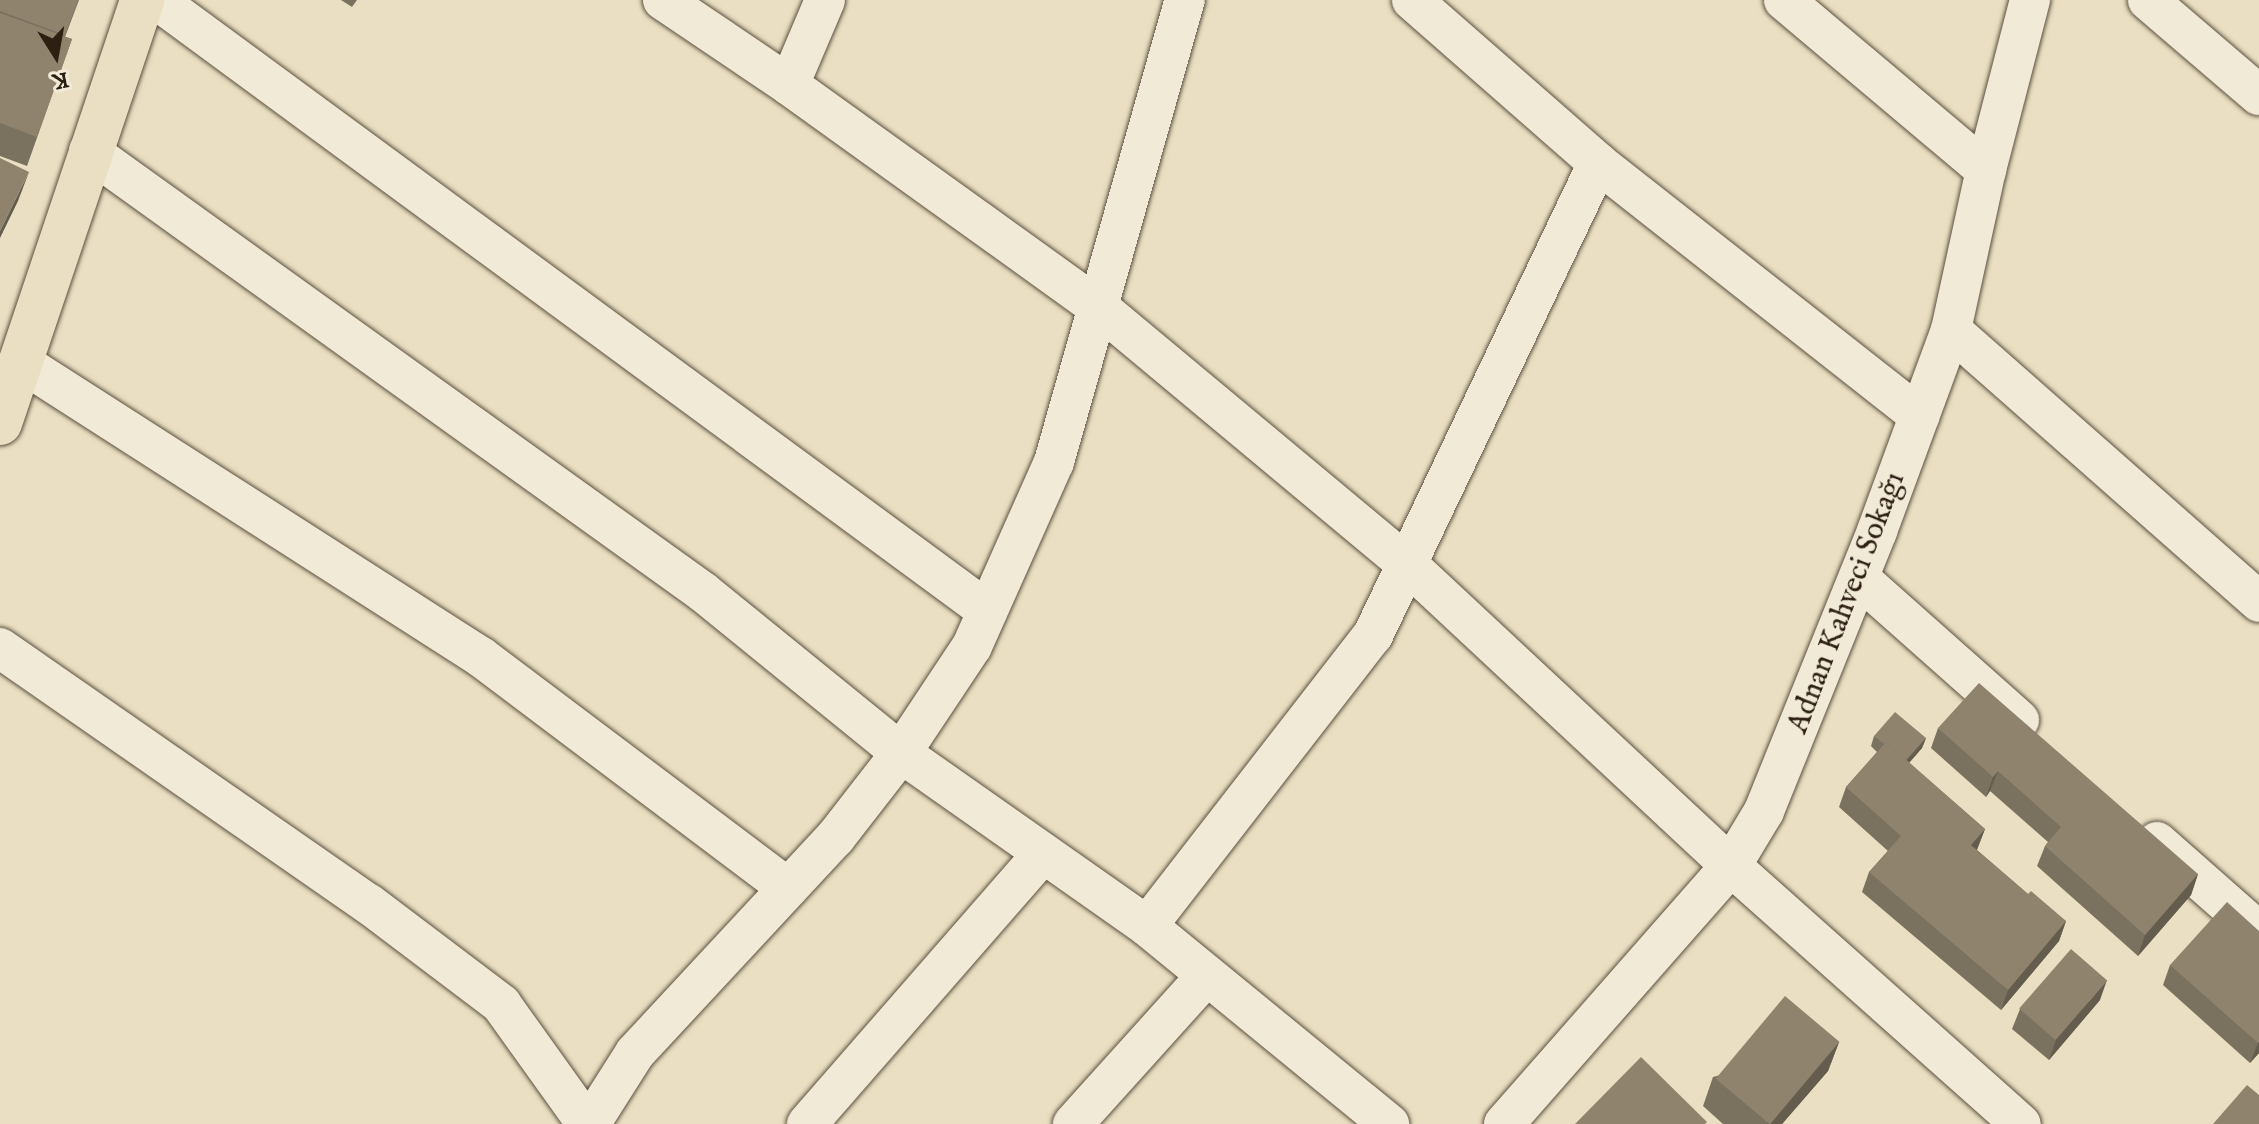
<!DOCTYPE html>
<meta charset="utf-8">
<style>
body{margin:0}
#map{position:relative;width:2259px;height:1124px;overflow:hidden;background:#eadfc2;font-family:"IM FELL English",serif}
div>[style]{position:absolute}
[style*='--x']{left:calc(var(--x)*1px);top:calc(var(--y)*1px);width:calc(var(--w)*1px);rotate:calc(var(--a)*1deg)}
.roads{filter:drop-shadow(0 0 2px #5c503f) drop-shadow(0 0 2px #5c503f)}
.street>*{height:40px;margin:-20px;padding:0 20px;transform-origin:20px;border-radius:20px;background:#f1ead7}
.primary>*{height:44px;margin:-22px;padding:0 22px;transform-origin:22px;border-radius:22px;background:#eadfc2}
.wall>*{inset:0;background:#7b715f}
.shaded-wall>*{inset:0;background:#645c4d}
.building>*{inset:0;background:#8f836e;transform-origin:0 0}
span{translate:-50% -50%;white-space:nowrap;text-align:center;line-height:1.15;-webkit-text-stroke:6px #f1ead7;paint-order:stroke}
.street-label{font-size:30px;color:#2d2013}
.north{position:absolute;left:16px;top:16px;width:80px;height:80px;-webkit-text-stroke:6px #f1ead7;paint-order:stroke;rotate:169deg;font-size:22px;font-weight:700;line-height:32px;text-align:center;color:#2d2013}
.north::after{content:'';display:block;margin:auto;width:28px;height:36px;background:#2d2013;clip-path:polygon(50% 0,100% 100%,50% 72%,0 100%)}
</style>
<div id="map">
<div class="roads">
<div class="street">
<div style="--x:157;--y:0;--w:1031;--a:36.33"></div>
<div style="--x:663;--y:0;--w:152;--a:34"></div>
<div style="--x:789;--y:85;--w:379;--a:35.7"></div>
<div style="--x:1097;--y:306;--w:402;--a:39.8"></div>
<div style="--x:1406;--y:563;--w:444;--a:43"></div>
<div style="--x:1731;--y:866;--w:388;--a:41.7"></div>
<div style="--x:1412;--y:0;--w:247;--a:41.2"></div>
<div style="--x:1598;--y:163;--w:409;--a:38.2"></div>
<div style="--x:1784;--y:0;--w:264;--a:40.1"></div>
<div style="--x:2148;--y:0;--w:146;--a:40.6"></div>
<div style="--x:789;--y:85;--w:92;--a:-67"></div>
<div style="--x:89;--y:151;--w:756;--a:35.69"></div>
<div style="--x:703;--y:592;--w:255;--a:39.1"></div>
<div style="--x:901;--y:753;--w:301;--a:35.1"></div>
<div style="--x:1147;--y:926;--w:313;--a:39.3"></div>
<div style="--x:1951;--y:330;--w:411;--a:41.4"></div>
<div style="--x:19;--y:361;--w:549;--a:32.65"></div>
<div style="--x:481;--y:657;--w:384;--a:37"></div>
<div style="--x:1859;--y:578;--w:214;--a:41.6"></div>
<div style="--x:0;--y:648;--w:449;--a:34.8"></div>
<div style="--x:369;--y:904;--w:166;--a:37.1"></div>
<div style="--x:501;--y:1004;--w:148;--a:54.4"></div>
<div style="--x:2157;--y:842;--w:136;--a:41.4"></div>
<div style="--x:1147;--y:926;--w:368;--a:-52.2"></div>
<div style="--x:1373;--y:635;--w:523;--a:-64.51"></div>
<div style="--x:590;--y:1124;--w:84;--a:-57.6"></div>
<div style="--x:635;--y:1053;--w:294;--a:-47.1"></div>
<div style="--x:835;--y:838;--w:108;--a:-52.2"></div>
<div style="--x:901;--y:753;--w:128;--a:-56.4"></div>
<div style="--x:972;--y:646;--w:201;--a:-66"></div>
<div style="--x:1054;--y:462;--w:480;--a:-74.2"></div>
<div style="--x:807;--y:1124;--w:359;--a:-48.9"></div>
<div style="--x:1073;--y:1124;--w:200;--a:-48"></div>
<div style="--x:1504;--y:1124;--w:344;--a:-48.7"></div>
<div style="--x:1731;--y:866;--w:64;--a:-59"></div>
<div style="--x:1764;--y:811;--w:302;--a:-68"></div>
<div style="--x:1877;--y:531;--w:214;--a:-69.8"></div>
<div style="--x:1951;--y:330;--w:164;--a:-77.7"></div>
<div style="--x:1986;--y:170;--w:176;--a:-75.5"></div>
</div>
<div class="primary">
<div style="--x:0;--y:423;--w:446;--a:-71.4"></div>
</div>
</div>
<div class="wall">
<div style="clip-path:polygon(0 0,79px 0,65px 37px,72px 39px,27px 166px,0 156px)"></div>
<div style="clip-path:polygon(341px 0,357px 0,352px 7px)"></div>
<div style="clip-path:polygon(1938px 728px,2198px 874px,2191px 895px,2138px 956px,2037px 866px,2045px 846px,2048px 842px,1990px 791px,1986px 797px,1931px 748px)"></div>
<div style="clip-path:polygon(1874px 736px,1926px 738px,1922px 748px,1909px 763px,1985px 829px,1977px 850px,2028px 894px,2066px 921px,2059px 941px,2001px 1010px,1862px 892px,1869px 872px,1888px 851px,1839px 807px,1846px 787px,1877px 752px,1871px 746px)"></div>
<div style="clip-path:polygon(2259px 931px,2259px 1053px,2250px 1063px,2163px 985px,2170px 965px)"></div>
<div style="clip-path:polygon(2100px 1000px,2049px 1060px,2012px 1029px,2020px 1009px)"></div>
<div style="clip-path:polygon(1839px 1042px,1828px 1071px,1782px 1124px,1723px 1124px,1703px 1106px,1713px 1077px)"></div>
</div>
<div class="shaded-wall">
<div style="clip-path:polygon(29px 172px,18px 201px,0 238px,0 231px)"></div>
<div style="clip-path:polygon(1926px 738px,1922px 748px,1901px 772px,1905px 762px)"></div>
<div style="clip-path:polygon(1998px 771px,1990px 791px,1986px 797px,1993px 777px)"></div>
<div style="clip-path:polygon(1985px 829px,1977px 849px,1963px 865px,1971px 845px)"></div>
<div style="clip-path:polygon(2198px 874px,2191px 895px,2138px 956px,2145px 935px)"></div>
<div style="clip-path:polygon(2066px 921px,2059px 941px,2001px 1010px,2008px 990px)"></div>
<div style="clip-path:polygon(2107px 980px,2100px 1000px,2049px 1060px,2056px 1040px)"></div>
<div style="clip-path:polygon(1839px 1042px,1828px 1071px,1782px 1124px,1767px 1124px)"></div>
<div style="clip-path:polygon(2259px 1042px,2259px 1053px,2250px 1063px,2258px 1043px)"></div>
</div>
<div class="building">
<div style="clip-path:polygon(0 0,78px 0,65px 35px,0 11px)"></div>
<div style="clip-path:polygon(0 13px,72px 39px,37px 137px,0 123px)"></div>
<div style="clip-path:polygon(0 158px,29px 172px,0 231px)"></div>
<div style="clip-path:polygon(1979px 683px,2198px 874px,2145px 935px,2045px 846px,2061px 827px,1998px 771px,1993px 777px,1938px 728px)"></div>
<div style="clip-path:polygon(1895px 712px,1926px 738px,1906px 760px,1886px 742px,1884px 744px,1874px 736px)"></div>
<div style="clip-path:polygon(1886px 742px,1985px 829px,1971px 845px,2028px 894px,2031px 891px,2066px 921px,2008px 990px,1869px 872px,1901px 836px,1846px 787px)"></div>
<div style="clip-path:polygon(2227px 902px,2259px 931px,2259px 1042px,2258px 1043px,2170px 965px)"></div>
<div style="left:2071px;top:949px;width:48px;height:79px;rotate:41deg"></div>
<div style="left:1785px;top:996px;width:71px;height:108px;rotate:40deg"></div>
<div style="clip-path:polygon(1641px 1057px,1707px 1122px,1705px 1124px,1575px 1124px)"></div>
<div style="clip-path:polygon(2247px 1085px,2259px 1095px,2259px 1124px,2213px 1124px)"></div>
</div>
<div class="street-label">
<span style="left:1847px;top:603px;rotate:-69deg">Adnan Kahveci Sokağı</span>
</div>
<div class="north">K</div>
</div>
